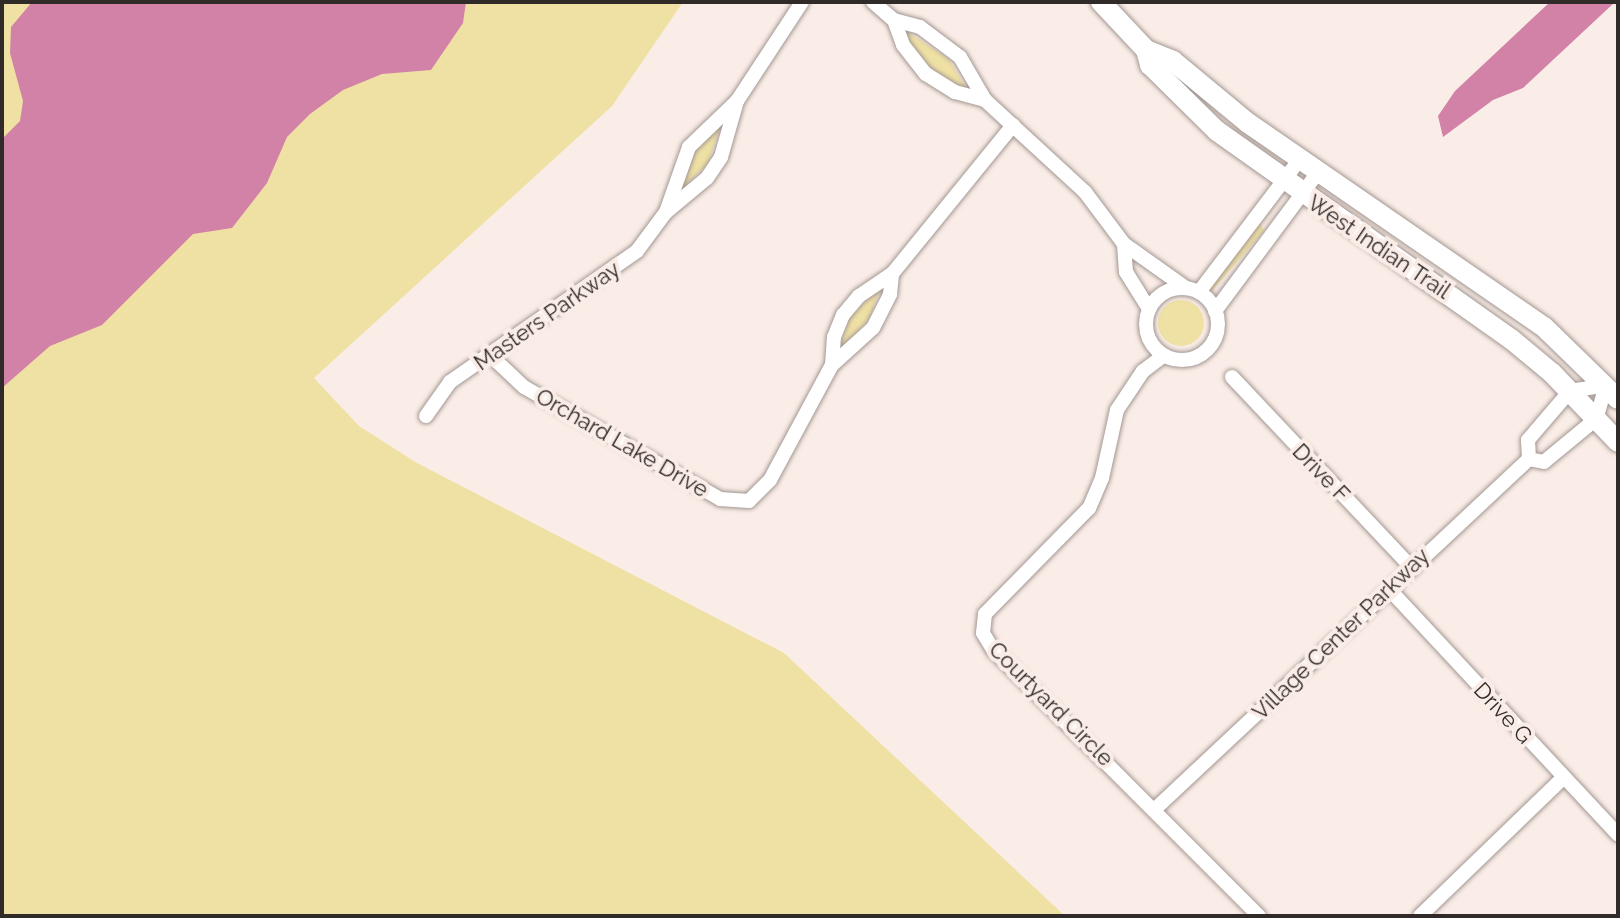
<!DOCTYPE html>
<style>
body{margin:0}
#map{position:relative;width:1620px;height:918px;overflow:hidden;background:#faede7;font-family:Raleway,sans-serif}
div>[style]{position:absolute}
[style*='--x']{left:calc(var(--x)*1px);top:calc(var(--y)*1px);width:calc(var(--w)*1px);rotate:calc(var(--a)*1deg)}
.green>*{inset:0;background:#efe1a4}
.round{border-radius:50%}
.water>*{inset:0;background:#d281a7}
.roads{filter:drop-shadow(0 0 2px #a39792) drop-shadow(0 0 2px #a39792)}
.street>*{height:14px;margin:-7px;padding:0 7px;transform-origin:7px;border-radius:7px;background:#fff}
.street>.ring{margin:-7px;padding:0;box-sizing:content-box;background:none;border:14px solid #fff;border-radius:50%}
.secondary>*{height:20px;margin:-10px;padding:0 10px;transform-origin:10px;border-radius:10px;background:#fff}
span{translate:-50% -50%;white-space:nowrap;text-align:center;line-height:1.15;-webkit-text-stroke:8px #faede7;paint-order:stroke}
.street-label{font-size:22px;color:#302b29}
.frame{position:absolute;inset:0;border:4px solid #302b29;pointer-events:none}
</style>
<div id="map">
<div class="green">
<div style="clip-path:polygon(2px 2px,683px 2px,612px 106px,314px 378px,359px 426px,417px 463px,784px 653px,1065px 916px,2px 916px)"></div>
<div style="clip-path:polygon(906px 31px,949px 59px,967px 90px,933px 71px,910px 45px)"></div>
<div style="clip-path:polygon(721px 124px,708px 164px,680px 190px,697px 145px)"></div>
<div style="clip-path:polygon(1260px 222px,1264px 231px,1212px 291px,1209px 288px)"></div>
<div style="clip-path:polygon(880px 288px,870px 318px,839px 351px,850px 317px)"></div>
<div class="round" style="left:1158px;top:300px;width:46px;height:46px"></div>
</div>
<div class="water">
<div style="clip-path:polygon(32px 2px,466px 2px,463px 23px,431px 70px,382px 74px,343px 90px,310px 114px,287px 137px,267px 183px,232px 228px,193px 234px,102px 325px,50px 346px,2px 388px,2px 139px,20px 121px,23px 101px,10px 53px,11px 27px)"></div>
<div style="clip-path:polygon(1550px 2px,1615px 2px,1523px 88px,1493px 100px,1443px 137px,1438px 116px,1455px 91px)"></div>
</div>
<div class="roads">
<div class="street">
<div style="--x:873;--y:2;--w:28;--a:41"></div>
<div style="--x:894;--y:20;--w:27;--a:15"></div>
<div style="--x:920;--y:27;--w:50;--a:36.9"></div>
<div style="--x:960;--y:57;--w:50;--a:59.8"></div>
<div style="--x:985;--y:100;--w:136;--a:42.6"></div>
<div style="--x:1085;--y:192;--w:65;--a:53.1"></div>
<div style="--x:1124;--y:244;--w:76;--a:35.4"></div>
<div style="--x:894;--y:20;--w:27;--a:70"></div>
<div style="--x:903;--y:45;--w:37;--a:52"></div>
<div style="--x:926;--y:74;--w:34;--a:32"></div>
<div style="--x:955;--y:92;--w:31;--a:15"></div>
<div style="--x:666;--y:212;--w:69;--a:-70.5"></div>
<div style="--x:689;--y:147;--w:66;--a:-43.8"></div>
<div style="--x:737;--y:101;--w:118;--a:-56.7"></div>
<div style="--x:1124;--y:244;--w:28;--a:86"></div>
<div style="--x:1126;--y:272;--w:44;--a:58.1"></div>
<div class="ring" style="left:1146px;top:288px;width:58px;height:58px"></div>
<div style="--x:1199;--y:292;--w:167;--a:-52.8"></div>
<div style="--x:1215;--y:311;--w:174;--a:-53.4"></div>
<div style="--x:490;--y:355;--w:47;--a:43.3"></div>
<div style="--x:524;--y:387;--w:226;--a:29.7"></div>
<div style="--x:720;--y:499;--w:29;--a:4"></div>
<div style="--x:749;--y:501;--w:30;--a:-45"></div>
<div style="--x:770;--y:480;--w:131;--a:-61.7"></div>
<div style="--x:832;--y:365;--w:55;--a:-42.1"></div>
<div style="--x:873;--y:328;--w:38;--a:-63"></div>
<div style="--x:890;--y:294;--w:20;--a:-84"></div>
<div style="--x:1163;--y:356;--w:25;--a:143"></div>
<div style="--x:1143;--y:371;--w:47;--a:123.7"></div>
<div style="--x:1117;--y:410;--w:70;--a:102.4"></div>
<div style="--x:1102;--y:478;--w:33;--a:113"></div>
<div style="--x:1089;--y:508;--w:148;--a:134.5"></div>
<div style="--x:985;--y:614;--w:19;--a:96"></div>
<div style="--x:983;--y:633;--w:21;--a:59"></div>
<div style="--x:994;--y:651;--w:375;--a:45"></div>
<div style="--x:832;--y:365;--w:28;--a:-86"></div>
<div style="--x:834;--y:337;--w:24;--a:-68"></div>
<div style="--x:843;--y:315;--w:25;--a:-50"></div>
<div style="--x:859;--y:296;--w:40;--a:-34"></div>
<div style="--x:892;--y:274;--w:192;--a:-50.9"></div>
<div style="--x:1232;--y:377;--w:261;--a:46.7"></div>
<div style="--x:1606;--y:385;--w:35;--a:106"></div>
<div style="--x:1596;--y:419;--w:67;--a:140.4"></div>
<div style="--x:1544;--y:462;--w:15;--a:-169"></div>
<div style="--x:1529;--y:459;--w:19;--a:-93"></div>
<div style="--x:1528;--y:440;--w:65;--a:-49.4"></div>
<div style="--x:1570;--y:391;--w:36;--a:-9"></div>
<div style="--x:426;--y:416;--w:42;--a:-54.8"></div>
<div style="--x:450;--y:382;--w:228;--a:-35"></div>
<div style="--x:637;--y:251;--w:49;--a:-53.4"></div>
<div style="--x:666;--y:212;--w:53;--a:-39.7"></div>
<div style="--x:707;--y:178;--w:25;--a:-56"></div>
<div style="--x:721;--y:157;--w:58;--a:-74.1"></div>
<div style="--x:1389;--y:589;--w:336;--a:47"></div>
<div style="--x:1154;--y:810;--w:514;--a:-43.11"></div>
<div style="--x:1420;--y:916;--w:199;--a:-44"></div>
</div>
<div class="secondary">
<div style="--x:1101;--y:2;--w:66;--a:46.8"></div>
<div style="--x:1146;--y:50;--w:29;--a:22"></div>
<div style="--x:1173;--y:61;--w:97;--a:39.6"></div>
<div style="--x:1248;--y:123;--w:359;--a:34.6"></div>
<div style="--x:1544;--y:327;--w:103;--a:44.2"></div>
<div style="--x:1146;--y:50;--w:16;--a:75"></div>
<div style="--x:1150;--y:65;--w:94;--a:44.6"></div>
<div style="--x:1217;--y:131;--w:360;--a:35.3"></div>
<div style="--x:1511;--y:339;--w:53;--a:39.7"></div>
<div style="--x:1552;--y:373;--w:95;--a:46.3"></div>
</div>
</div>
<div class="street-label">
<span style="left:1379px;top:247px;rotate:34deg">West Indian Trail</span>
<span style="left:547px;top:316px;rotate:-35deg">Masters Parkway</span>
<span style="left:622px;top:443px;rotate:30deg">Orchard Lake Drive</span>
<span style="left:1321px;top:473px;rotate:46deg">Drive F</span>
<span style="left:1341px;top:634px;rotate:-44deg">Village Center Parkway</span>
<span style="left:1051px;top:704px;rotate:45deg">Courtyard Circle</span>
<span style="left:1503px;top:713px;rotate:47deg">Drive G</span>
</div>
<div class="frame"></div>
</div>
